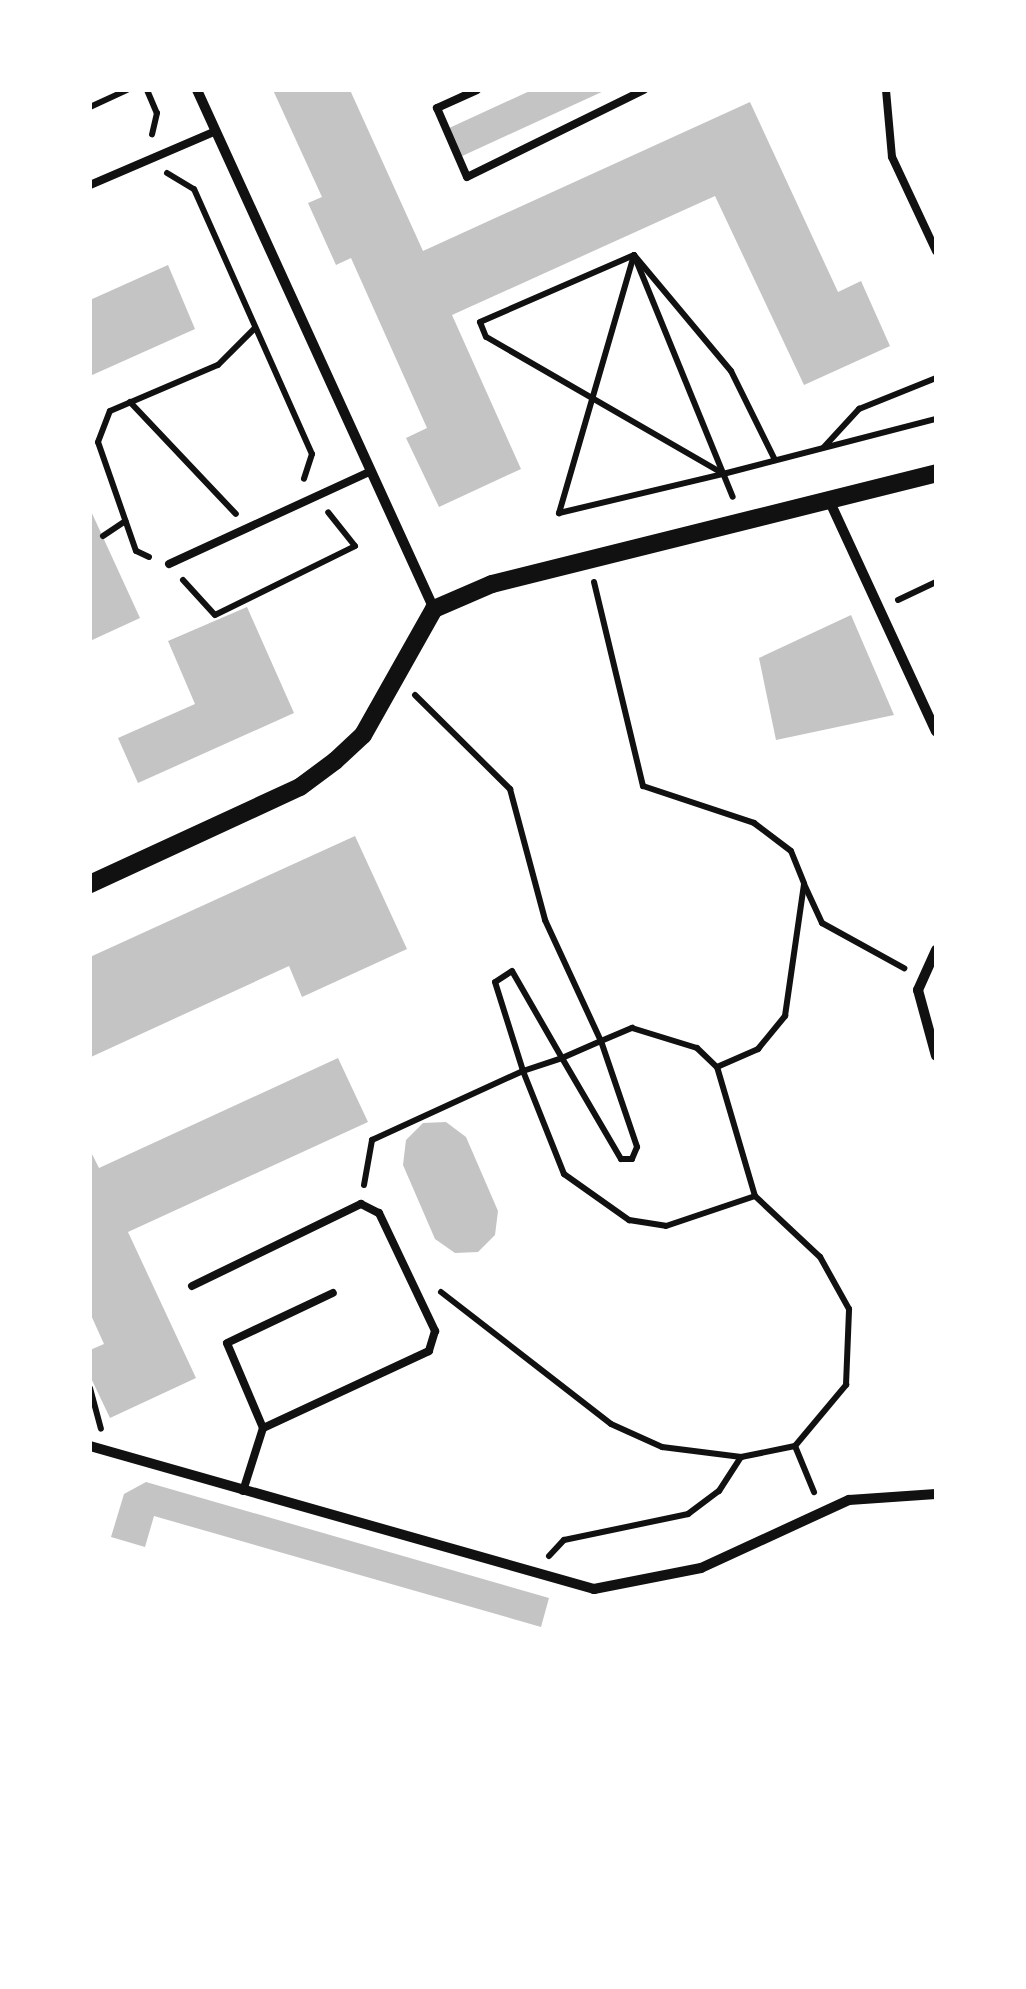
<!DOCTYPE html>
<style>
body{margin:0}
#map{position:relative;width:1026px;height:1989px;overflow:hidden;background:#fff;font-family:"Fira Sans Condensed",sans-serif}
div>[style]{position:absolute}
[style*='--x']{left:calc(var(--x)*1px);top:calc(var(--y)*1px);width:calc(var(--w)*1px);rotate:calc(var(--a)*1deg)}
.building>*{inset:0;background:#c4c4c4}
.path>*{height:6px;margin:-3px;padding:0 3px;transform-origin:3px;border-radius:3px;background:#111}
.service>*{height:8px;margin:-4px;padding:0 4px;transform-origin:4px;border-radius:4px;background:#111}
.minor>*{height:10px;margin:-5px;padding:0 5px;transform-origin:5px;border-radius:5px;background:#111}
.tertiary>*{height:18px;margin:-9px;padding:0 9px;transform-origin:9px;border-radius:9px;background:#111}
span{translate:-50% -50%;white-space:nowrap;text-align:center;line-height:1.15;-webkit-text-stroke:8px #fff;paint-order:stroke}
.frame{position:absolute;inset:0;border:92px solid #fff;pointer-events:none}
</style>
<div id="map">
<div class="building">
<div style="clip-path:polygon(273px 90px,350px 90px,423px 251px,750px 102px,838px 292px,861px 281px,890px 346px,804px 385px,715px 196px,452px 315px,521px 469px,439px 507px,406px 438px,427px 428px,351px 258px,336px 265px,308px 203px,322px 197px)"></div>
<div style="clip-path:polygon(532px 90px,606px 90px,460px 157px,447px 129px)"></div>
<div style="clip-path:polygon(168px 265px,195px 329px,90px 376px,90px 300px)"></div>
<div style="clip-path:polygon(90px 509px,140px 618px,90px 641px)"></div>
<div style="clip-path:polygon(247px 607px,294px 713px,138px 783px,118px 738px,195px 704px,168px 641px)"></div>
<div style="clip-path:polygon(851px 615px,894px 715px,776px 740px,759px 658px)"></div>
<div style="clip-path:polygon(355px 836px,407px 949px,302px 997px,289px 966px,91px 1057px,90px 957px)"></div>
<div style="clip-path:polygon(338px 1058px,368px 1122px,128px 1232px,196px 1378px,110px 1418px,90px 1376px,90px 1350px,104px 1344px,90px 1313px,90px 1150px,99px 1168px)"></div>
<div style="clip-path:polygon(446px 1122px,466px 1137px,498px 1211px,495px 1235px,478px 1252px,455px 1253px,435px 1239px,403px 1165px,406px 1140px,423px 1123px)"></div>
<div style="clip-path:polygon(146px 1482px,549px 1598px,541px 1627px,154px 1516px,145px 1547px,111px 1537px,124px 1494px)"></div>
</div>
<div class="path">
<div style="--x:147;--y:90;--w:25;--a:67"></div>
<div style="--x:157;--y:113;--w:22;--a:103"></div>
<div style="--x:90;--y:107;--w:41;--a:-24.7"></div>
<div style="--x:167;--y:173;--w:31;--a:31"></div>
<div style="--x:194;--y:189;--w:290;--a:66"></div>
<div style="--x:312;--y:454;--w:26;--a:108"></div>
<div style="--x:130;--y:402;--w:154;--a:46.6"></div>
<div style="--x:824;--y:447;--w:52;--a:-47.4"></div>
<div style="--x:859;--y:409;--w:83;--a:-21.9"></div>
<div style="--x:775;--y:460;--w:99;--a:-116.3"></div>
<div style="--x:731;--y:371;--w:151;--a:-129.9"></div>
<div style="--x:634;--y:255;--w:269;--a:106.2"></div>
<div style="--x:559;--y:513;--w:169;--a:-13.4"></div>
<div style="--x:723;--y:474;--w:220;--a:-14.5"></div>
<div style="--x:722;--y:473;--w:272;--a:-150"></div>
<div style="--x:486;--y:337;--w:16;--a:-112"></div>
<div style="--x:480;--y:322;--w:168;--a:-23.5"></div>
<div style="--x:634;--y:255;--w:261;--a:67.8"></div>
<div style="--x:103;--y:536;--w:27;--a:-34"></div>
<div style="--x:149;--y:557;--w:14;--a:-155"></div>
<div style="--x:136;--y:551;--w:115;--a:-109.2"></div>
<div style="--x:98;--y:442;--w:33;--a:-69"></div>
<div style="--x:110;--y:411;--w:117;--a:-23.1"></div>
<div style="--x:218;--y:365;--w:52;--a:-45"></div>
<div style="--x:183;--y:580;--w:47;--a:47.6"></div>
<div style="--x:215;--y:615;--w:156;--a:-26.2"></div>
<div style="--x:355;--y:546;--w:43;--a:-128.5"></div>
<div style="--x:594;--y:582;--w:210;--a:76.5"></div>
<div style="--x:643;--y:786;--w:117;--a:18.4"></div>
<div style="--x:754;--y:823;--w:46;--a:37.1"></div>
<div style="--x:791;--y:851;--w:35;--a:68"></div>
<div style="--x:898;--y:600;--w:42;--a:-25.3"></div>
<div style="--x:415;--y:695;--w:134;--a:44.7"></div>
<div style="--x:510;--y:789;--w:136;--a:75"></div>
<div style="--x:545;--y:920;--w:133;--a:65.2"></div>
<div style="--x:601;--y:1041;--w:112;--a:71.2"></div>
<div style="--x:637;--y:1147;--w:13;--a:113"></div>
<div style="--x:632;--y:1159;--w:11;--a:180"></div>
<div style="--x:621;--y:1159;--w:117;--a:-120.3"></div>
<div style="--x:562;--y:1058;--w:100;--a:-119.9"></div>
<div style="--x:512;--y:971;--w:20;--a:147"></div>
<div style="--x:495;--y:982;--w:93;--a:72.5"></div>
<div style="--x:523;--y:1071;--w:41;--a:-18.4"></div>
<div style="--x:562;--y:1058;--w:43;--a:-23.6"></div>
<div style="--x:601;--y:1041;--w:34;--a:-23"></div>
<div style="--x:632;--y:1028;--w:68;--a:17.1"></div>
<div style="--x:697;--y:1048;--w:28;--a:44"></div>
<div style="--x:364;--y:1185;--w:46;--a:-79.9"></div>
<div style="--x:372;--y:1140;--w:166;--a:-24.6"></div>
<div style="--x:523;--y:1071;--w:111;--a:68.3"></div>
<div style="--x:564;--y:1174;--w:80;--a:35.3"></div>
<div style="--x:629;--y:1220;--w:37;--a:9"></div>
<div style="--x:666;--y:1226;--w:94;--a:-18.6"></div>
<div style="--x:441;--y:1292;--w:215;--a:37.8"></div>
<div style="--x:611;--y:1424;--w:56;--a:24.3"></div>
<div style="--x:662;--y:1447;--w:80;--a:7.2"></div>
<div style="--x:741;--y:1457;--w:55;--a:-11.5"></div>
<div style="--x:795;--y:1446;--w:50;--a:67.6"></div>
<div style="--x:90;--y:1388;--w:42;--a:75"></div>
<div style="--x:795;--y:1446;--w:80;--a:-50.1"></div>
<div style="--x:846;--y:1385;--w:76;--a:-87.7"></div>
<div style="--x:849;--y:1309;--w:60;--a:-119.1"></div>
<div style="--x:820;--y:1257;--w:89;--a:-136.8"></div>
<div style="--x:755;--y:1196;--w:134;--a:-106.4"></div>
<div style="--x:717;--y:1067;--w:45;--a:-23.7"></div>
<div style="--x:758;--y:1049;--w:43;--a:-50.7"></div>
<div style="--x:785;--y:1016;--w:133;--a:-81.8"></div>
<div style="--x:804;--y:884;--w:43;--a:65.2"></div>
<div style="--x:822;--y:923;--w:94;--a:28.8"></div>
<div style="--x:549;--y:1556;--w:22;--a:-47"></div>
<div style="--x:564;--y:1540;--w:127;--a:-11.8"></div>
<div style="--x:688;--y:1514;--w:39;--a:-37"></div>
<div style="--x:719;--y:1491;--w:40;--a:-57.1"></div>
</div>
<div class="service">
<div style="--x:477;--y:90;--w:44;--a:155.8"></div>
<div style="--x:437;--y:108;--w:75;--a:66.5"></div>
<div style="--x:467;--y:177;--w:197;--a:-26.2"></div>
<div style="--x:886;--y:90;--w:67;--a:84.9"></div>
<div style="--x:892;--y:157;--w:104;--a:64.9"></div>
<div style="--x:90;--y:185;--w:137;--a:-23.2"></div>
<div style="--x:169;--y:564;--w:220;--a:-24.7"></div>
<div style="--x:192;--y:1286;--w:188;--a:-25.9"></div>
<div style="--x:361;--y:1204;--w:20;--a:27"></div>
<div style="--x:379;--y:1213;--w:131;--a:64.6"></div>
<div style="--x:435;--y:1331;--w:21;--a:107"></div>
<div style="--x:429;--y:1351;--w:183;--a:155.1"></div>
<div style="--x:263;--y:1428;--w:66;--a:107.6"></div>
<div style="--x:263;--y:1428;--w:92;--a:-113"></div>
<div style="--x:227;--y:1343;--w:117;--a:-25.3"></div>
</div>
<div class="minor">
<div style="--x:197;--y:90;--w:571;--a:65.46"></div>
<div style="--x:829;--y:500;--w:255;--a:65.2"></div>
<div style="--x:936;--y:950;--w:44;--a:114.2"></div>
<div style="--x:918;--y:990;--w:68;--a:74.7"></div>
<div style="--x:90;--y:1446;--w:524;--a:15.84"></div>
<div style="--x:594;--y:1589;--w:109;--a:-11.1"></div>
<div style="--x:701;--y:1568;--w:163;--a:-24.7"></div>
<div style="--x:849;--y:1500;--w:87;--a:-3.9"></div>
</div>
<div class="tertiary">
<div style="--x:90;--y:884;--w:231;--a:-24.8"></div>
<div style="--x:300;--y:787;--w:44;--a:-36.6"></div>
<div style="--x:335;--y:761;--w:38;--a:-43"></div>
<div style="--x:363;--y:735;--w:145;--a:-60.6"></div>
<div style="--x:434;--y:609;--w:63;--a:-23.3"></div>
<div style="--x:492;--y:584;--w:458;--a:-14"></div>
</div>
<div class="frame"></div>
</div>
